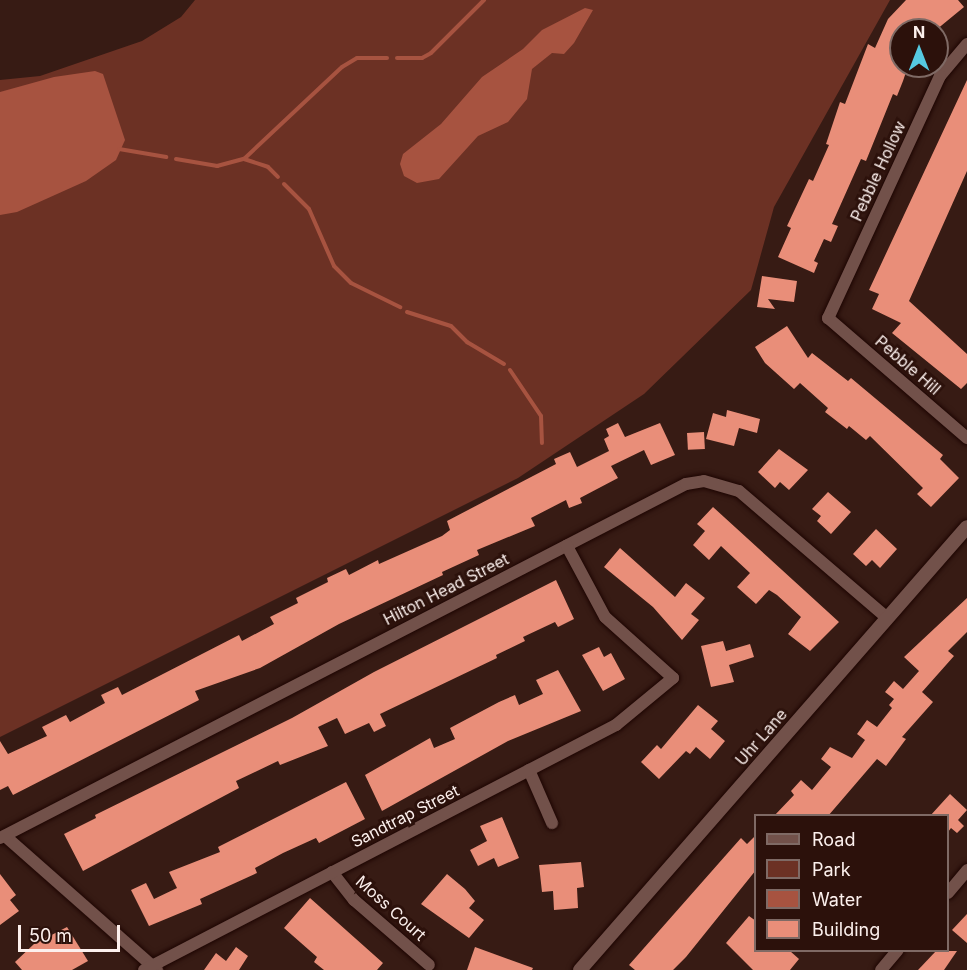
<!DOCTYPE html>
<style>
body{margin:0}
#map{position:relative;width:967px;height:970px;overflow:hidden;background:#371b14;font-family:Inter,sans-serif}
div>[style]{position:absolute}
[style*='--x']{left:calc(var(--x)*1px);top:calc(var(--y)*1px);width:calc(var(--w)*1px);rotate:calc(var(--a)*1deg)}
.green>*{inset:0;background:#6c3124}
.water>*{inset:0;background:#a75340}
.stream>*{height:4px;margin:-2px;padding:0 2px;transform-origin:2px;border-radius:2px;background:#a75340}
.building>*{inset:0;background:#e98e79;transform-origin:0 0}
.roads{filter:drop-shadow(0 0 2px #1d0502) drop-shadow(0 0 2px #1d0502)}
.minor>*{height:12px;margin:-6px;padding:0 6px;transform-origin:6px;border-radius:6px;background:#72514a}
.tertiary>*{height:14px;margin:-7px;padding:0 7px;transform-origin:7px;border-radius:7px;background:#72514a}
span{translate:-50% -50%;white-space:nowrap;text-align:center;line-height:1.15;-webkit-text-stroke:6px #2c110b;paint-order:stroke}
.street-label{font-size:16px;color:#fcf0ed}
.legend{position:absolute;left:754px;top:814px;width:195px;height:138px;box-sizing:border-box;background:#2c110b;border:2px solid #7f6a65;margin:0;padding:8px 10px;list-style:none;font-size:18px;color:#fcf0ed}
.legend li{display:flex;align-items:center;gap:12px;height:30px}
.legend b{width:30px;border:2px solid #7f6a65}
.north{position:absolute;left:889px;top:18px;width:60px;height:60px;box-sizing:border-box;background:#2c110b;border:2px solid #7f6a65;border-radius:50%;rotate:0deg;font-size:16px;font-weight:700;line-height:24px;text-align:center;color:#fcf0ed}
.north::after{content:'';display:block;margin:auto;width:21px;height:27px;background:#56c9e1;clip-path:polygon(50% 0,100% 100%,50% 72%,0 100%)}
.scale{position:absolute;left:18px;top:925px;width:102px;height:27px;box-sizing:border-box;border:3px solid #fcf0ed;border-top:0;padding-left:8px;font-size:18px;line-height:21px;white-space:nowrap;color:#fcf0ed;-webkit-text-stroke:4px #2c110b;paint-order:stroke}
</style>
<div id="map">
<div class="green">
<div style="clip-path:polygon(195px 0,890px 0,774px 207px,751px 290px,644px 394px,518px 478px,0 737px,0 80px,40px 76px,142px 41px,181px 17px)"></div>
</div>
<div class="water">
<div style="clip-path:polygon(585px 8px,593px 10px,574px 43px,564px 54px,552px 53px,532px 69px,527px 99px,508px 122px,478px 136px,439px 179px,417px 183px,404px 176px,400px 164px,403px 154px,441px 124px,482px 77px,523px 49px,542px 30px)"></div>
<div style="clip-path:polygon(95px 71px,103px 74px,125px 140px,116px 160px,86px 181px,17px 212px,0 215px,0 92px,54px 77px)"></div>
</div>
<div class="stream">
<div style="--x:397;--y:58;--w:25;--a:0"></div>
<div style="--x:422;--y:58;--w:10;--a:-29"></div>
<div style="--x:431;--y:53;--w:75;--a:-45"></div>
<div style="--x:119;--y:149;--w:48;--a:9.7"></div>
<div style="--x:176;--y:159;--w:42;--a:9.7"></div>
<div style="--x:217;--y:166;--w:28;--a:-15"></div>
<div style="--x:244;--y:159;--w:134;--a:-43.2"></div>
<div style="--x:342;--y:67;--w:17;--a:-31"></div>
<div style="--x:357;--y:58;--w:30;--a:0"></div>
<div style="--x:244;--y:159;--w:25;--a:18"></div>
<div style="--x:268;--y:167;--w:14;--a:45"></div>
<div style="--x:284;--y:184;--w:35;--a:45"></div>
<div style="--x:309;--y:209;--w:62;--a:66.3"></div>
<div style="--x:334;--y:266;--w:24;--a:45"></div>
<div style="--x:351;--y:283;--w:55;--a:26.1"></div>
<div style="--x:407;--y:312;--w:46;--a:17.7"></div>
<div style="--x:451;--y:326;--w:23;--a:45"></div>
<div style="--x:467;--y:342;--w:43;--a:30.7"></div>
<div style="--x:510;--y:370;--w:55;--a:56"></div>
<div style="--x:541;--y:416;--w:27;--a:88"></div>
</div>
<div class="building">
<div style="clip-path:polygon(906px 0,958px 0,964px 7px,936px 30px,901px 30px,901px 66px,908px 66px,903px 81px,897px 96px,893px 94px,866px 161px,861px 159px,832px 224px,838px 226px,831px 242px,824px 239px,814px 261px,818px 263px,814px 273px,778px 257px,791px 228px,787px 226px,809px 179px,813px 181px,829px 145px,826px 144px,840px 102px,845px 104px,868px 44px,875px 48px,888px 19px)"></div>
<div style="clip-path:polygon(967px 80px,967px 171px,909px 301px,967px 354px,967px 383px,961px 389px,892px 333px,901px 323px,872px 309px,879px 294px,869px 290px)"></div>
<div style="clip-path:polygon(762px 276px,797px 281px,794px 302px,768px 299px,775px 309px,757px 307px)"></div>
<div style="clip-path:polygon(787px 326px,808px 358px,812px 353px,848px 381px,851px 378px,943px 455px,940px 459px,959px 478px,931px 507px,917px 494px,923px 488px,870px 436px,866px 440px,849px 426px,847px 429px,825px 412px,828px 408px,800px 383px,794px 389px,765px 363px,755px 347px)"></div>
<div style="clip-path:polygon(727px 410px,760px 419px,757px 433px,739px 428px,734px 446px,706px 439px,713px 413px,726px 417px)"></div>
<div style="clip-path:polygon(618px 423px,625px 437px,660px 423px,675px 455px,651px 465px,644px 450px,611px 466px,618px 478px,580px 498px,582px 503px,569px 508px,566px 500px,531px 518px,535px 526px,477px 550px,479px 555px,442px 572px,443px 575px,339px 624px,260px 668px,195px 691px,199px 700px,13px 795px,8px 786px,0 790px,0 741px,8px 754px,47px 736px,42px 727px,66px 715px,70px 722px,105px 703px,101px 695px,118px 687px,122px 695px,239px 635px,242px 641px,274px 624px,270px 617px,298px 603px,296px 598px,328px 582px,327px 578px,346px 569px,349px 575px,378px 560px,379px 564px,442px 536px,450px 530px,447px 521px,556px 464px,554px 459px,570px 452px,577px 467px,609px 451px,604px 439px,609px 436px,606px 429px)"></div>
<div style="left:704px;top:432px;width:17px;height:17px;rotate:87deg"></div>
<div style="clip-path:polygon(779px 449px,808px 470px,789px 490px,780px 482px,775px 488px,758px 472px)"></div>
<div style="clip-path:polygon(828px 492px,851px 512px,831px 534px,817px 521px,821px 516px,812px 509px)"></div>
<div style="clip-path:polygon(713px 507px,839px 622px,810px 651px,788px 634px,801px 617px,777px 595px,769px 590px,756px 604px,737px 587px,750px 573px,721px 546px,709px 560px,693px 545px,705px 531px,697px 524px)"></div>
<div style="clip-path:polygon(876px 529px,897px 549px,880px 568px,872px 560px,866px 566px,853px 554px)"></div>
<div style="clip-path:polygon(620px 548px,675px 597px,686px 583px,705px 598px,691px 614px,699px 620px,682px 640px,653px 607px,604px 567px)"></div>
<div style="clip-path:polygon(556px 580px,574px 619px,558px 627px,555px 622px,523px 637px,525px 641px,496px 655px,497px 658px,380px 714px,386px 726px,374px 732px,369px 723px,345px 734px,337px 718px,318px 727px,328px 746px,280px 765px,278px 761px,236px 781px,239px 788px,83px 871px,64px 834px,96px 818px,95px 815px,292px 718px,374px 672px)"></div>
<div style="clip-path:polygon(967px 598px,967px 632px,948px 651px,954px 656px,922px 692px,933px 702px,902px 737px,906px 739px,886px 766px,877px 759px,828px 816px,774px 816px,794px 795px,791px 791px,801px 780px,812px 790px,831px 767px,821px 759px,830px 747px,852px 758px,865px 740px,857px 734px,867px 720px,877px 727px,892px 708px,889px 705px,894px 699px,885px 692px,894px 681px,903px 689px,919px 671px,904px 657px)"></div>
<div style="clip-path:polygon(723px 641px,726px 651px,750px 644px,754px 657px,729px 665px,734px 682px,711px 687px,701px 646px)"></div>
<div style="clip-path:polygon(599px 647px,604px 657px,611px 653px,625px 679px,603px 691px,582px 655px)"></div>
<div style="clip-path:polygon(558px 670px,581px 711px,508px 741px,382px 811px,365px 775px,430px 738px,434px 748px,455px 739px,450px 728px,499px 702px,515px 695px,519px 705px,543px 694px,536px 680px)"></div>
<div style="clip-path:polygon(698px 705px,718px 721px,711px 729px,725px 741px,710px 759px,696px 747px,690px 754px,686px 751px,659px 779px,641px 762px,657px 745px,661px 749px)"></div>
<div style="clip-path:polygon(346px 782px,365px 819px,319px 843px,316px 838px,283px 853px,255px 868px,257px 873px,200px 899px,202px 904px,149px 926px,131px 890px,146px 883px,154px 899px,177px 888px,169px 872px,220px 852px,218px 847px)"></div>
<div style="clip-path:polygon(950px 794px,967px 810px,958px 820px,964px 826px,957px 833px,951px 828px,948px 832px,948px 816px,930px 816px)"></div>
<div style="clip-path:polygon(502px 817px,519px 858px,498px 867px,494px 858px,478px 866px,470px 850px,487px 841px,480px 826px)"></div>
<div style="clip-path:polygon(756px 835px,756px 870px,686px 957px,673px 970px,635px 970px,629px 965px,741px 838px,747px 844px)"></div>
<div style="clip-path:polygon(581px 862px,584px 887px,577px 888px,578px 908px,554px 910px,553px 891px,542px 892px,539px 865px)"></div>
<div style="clip-path:polygon(0 874px,16px 895px,10px 900px,19px 911px,0 925px)"></div>
<div style="clip-path:polygon(447px 874px,465px 889px,475px 901px,469px 908px,484px 920px,469px 938px,421px 904px)"></div>
<div style="clip-path:polygon(310px 898px,383px 963px,377px 970px,324px 970px,314px 962px,317px 957px,284px 928px)"></div>
<div style="clip-path:polygon(967px 914px,967px 943px,952px 930px)"></div>
<div style="clip-path:polygon(749px 916px,756px 921px,756px 951px,790px 951px,799px 959px,790px 970px,753px 970px,726px 943px)"></div>
<div style="clip-path:polygon(67px 927px,88px 961px,72px 970px,22px 970px,15px 962px,34px 944px)"></div>
<div style="clip-path:polygon(236px 947px,248px 956px,239px 970px,204px 970px,216px 953px,226px 961px)"></div>
<div style="clip-path:polygon(475px 947px,533px 968px,532px 970px,467px 970px)"></div>
<div style="clip-path:polygon(936px 951px,957px 951px,944px 970px,918px 970px)"></div>
</div>
<div class="roads">
<div class="minor">
<div style="--x:967;--y:44;--w:42;--a:130.2"></div>
<div style="--x:940;--y:76;--w:267;--a:114.8"></div>
<div style="--x:828;--y:318;--w:184;--a:40.8"></div>
<div style="--x:529;--y:770;--w:58;--a:66.5"></div>
<div style="--x:5;--y:836;--w:203;--a:41.4"></div>
<div style="--x:0;--y:838;--w:772;--a:-27.3"></div>
<div style="--x:686;--y:484;--w:18;--a:-9"></div>
<div style="--x:704;--y:481;--w:36;--a:16"></div>
<div style="--x:739;--y:491;--w:195;--a:40.6"></div>
<div style="--x:332;--y:872;--w:36;--a:52"></div>
<div style="--x:354;--y:900;--w:99;--a:40.9"></div>
<div style="--x:948;--y:893;--w:30;--a:-50"></div>
<div style="--x:144;--y:970;--w:532;--a:-27.43"></div>
<div style="--x:616;--y:725;--w:74;--a:-39.5"></div>
<div style="--x:673;--y:678;--w:91;--a:-138.1"></div>
<div style="--x:605;--y:617;--w:81;--a:-118.2"></div>
<div style="--x:881;--y:970;--w:26;--a:-50"></div>
</div>
<div class="tertiary">
<div style="--x:580;--y:970;--w:588;--a:-48.86"></div>
</div>
</div>
<div class="street-label">
<span style="left:878px;top:171px;rotate:-65deg">Pebble Hollow</span>
<span style="left:908px;top:365px;rotate:41deg">Pebble Hill</span>
<span style="left:446px;top:589px;rotate:-27deg">Hilton Head Street</span>
<span style="left:761px;top:737px;rotate:-49deg">Uhr Lane</span>
<span style="left:405px;top:816px;rotate:-27deg">Sandtrap Street</span>
<span style="left:391px;top:908px;rotate:42deg">Moss Court</span>
</div>
<ul class="legend">
<li><b style="height:8px;background:#72514a"></b>Road</li>
<li><b style="height:16px;background:#6c3124"></b>Park</li>
<li><b style="height:16px;background:#a75340"></b>Water</li>
<li><b style="height:16px;background:#e98e79"></b>Building</li>
</ul>
<div class="north">N</div>
<div class="scale">50 m</div>
</div>
